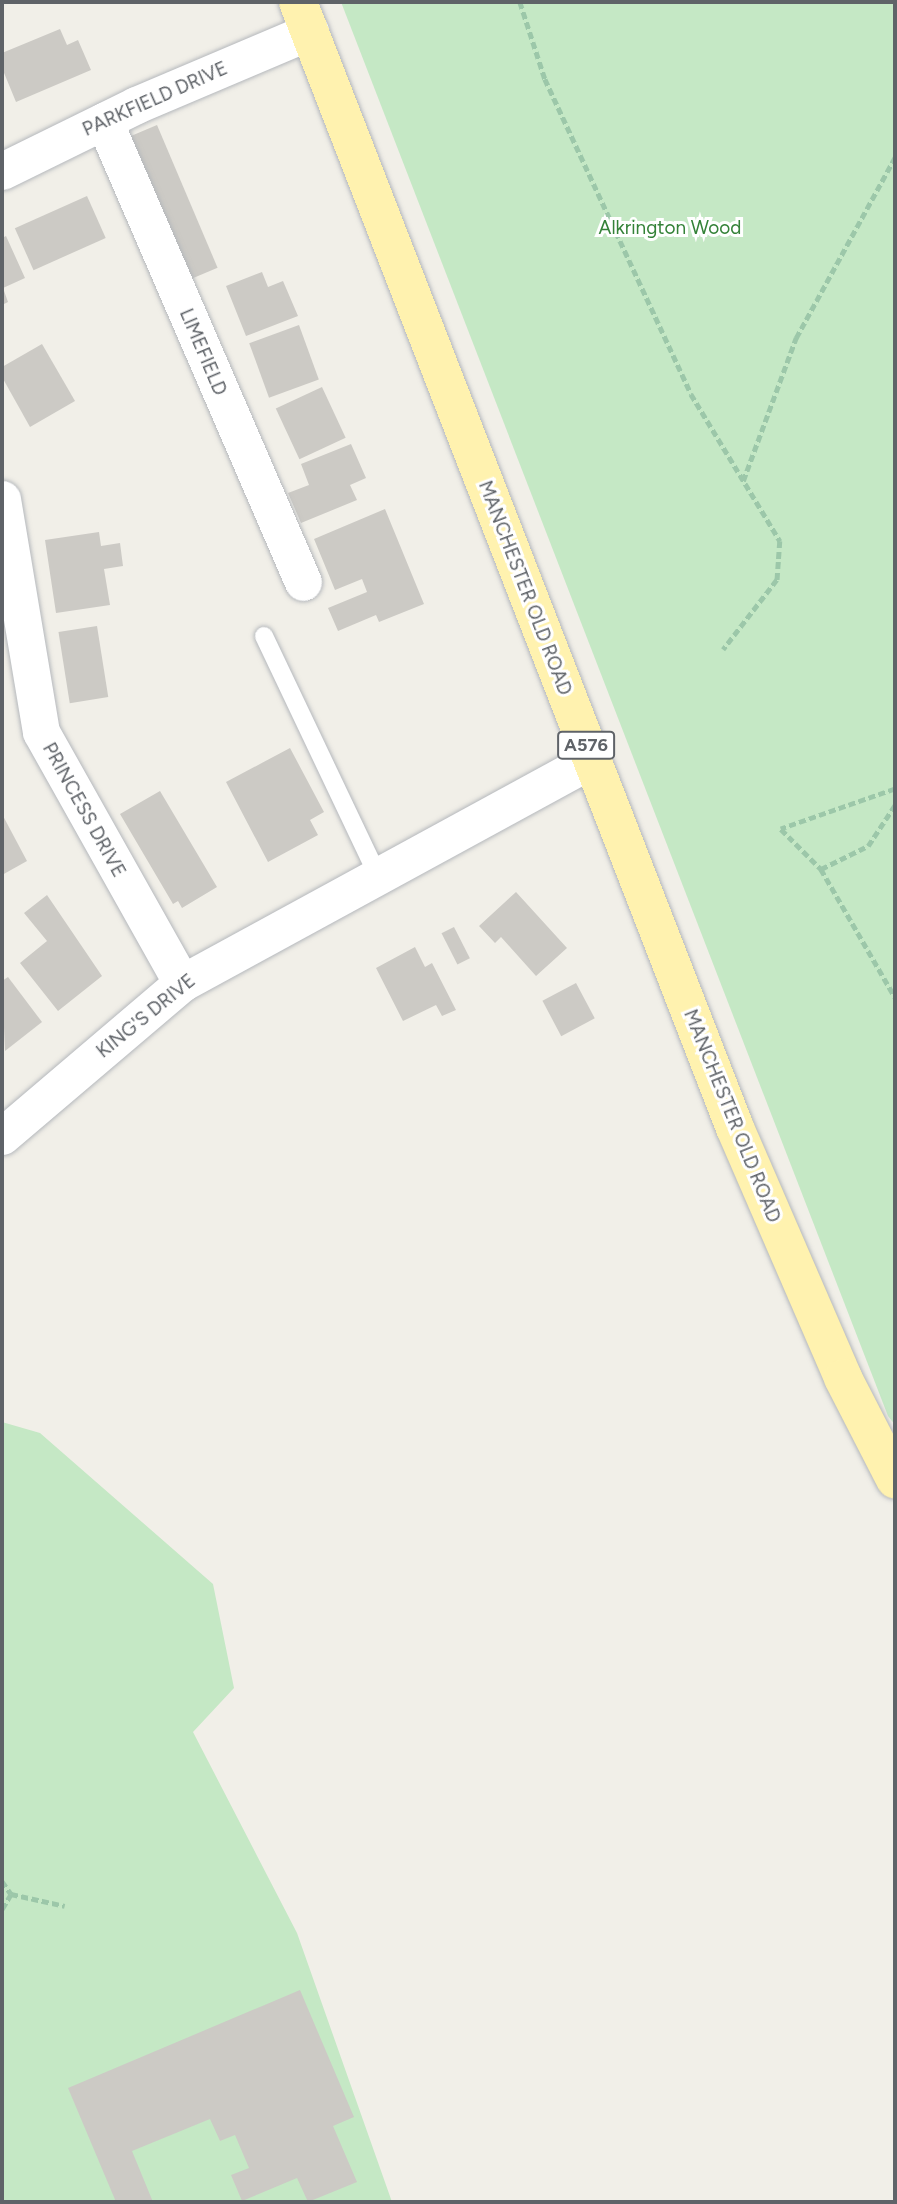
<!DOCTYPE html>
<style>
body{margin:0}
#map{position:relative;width:897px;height:2204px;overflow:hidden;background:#f1efe8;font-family:Figtree,sans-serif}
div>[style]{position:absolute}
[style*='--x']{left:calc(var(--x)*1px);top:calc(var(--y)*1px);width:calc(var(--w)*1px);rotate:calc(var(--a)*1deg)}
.green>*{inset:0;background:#c5e8c5}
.building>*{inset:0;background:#cccac5;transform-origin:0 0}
.path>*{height:4.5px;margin-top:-2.25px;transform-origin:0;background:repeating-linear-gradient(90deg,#9cc7a9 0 7px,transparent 0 10.5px)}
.roads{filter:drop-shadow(0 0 2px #b5b8bc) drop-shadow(0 0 2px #b5b8bc)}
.lane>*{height:18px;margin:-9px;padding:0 9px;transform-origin:9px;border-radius:9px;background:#fff}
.street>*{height:37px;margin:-18.5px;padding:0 18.5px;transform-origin:18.5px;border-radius:18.5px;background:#fff}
.primary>*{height:38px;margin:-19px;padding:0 19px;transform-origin:19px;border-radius:19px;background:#fff2af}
span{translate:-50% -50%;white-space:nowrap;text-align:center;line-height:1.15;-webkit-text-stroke:6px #fff;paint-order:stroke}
.shield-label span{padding:2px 5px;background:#fff;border:2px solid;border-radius:5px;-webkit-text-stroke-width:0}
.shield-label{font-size:18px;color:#5f6368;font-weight:700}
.street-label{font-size:19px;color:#5f6368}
.park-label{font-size:19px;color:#348238}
.frame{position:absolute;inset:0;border:4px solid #5f6368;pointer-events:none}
</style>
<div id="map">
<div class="green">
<div style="clip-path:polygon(341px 2px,895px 2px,895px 1425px,888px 1416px)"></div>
<div style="clip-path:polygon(2px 1422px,40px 1433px,213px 1584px,234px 1688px,193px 1732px,297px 1933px,392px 2202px,2px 2202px)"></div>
</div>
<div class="building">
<div style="clip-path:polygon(60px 29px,67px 45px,78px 40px,91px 70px,16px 102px,2px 68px,2px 53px)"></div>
<div style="left:157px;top:125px;width:155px;height:45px;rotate:67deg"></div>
<div style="left:87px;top:196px;width:46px;height:79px;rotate:66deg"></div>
<div style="clip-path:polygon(6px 236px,25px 278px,3px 288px,8px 302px,2px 305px,2px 238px)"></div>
<div style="clip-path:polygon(262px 272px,268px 287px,283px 281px,298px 316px,246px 336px,226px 286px)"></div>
<div style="left:299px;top:325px;width:58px;height:53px;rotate:70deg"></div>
<div style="clip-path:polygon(42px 344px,75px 401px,30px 427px,2px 377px,2px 367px)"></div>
<div style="left:322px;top:387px;width:56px;height:51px;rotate:65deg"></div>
<div style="clip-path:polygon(351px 444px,366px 478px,350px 485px,357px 500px,301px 523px,288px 493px,309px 485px,301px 464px)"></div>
<div style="clip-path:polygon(385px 509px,424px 604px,379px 622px,376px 615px,338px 631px,328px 608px,367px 592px,362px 579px,335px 590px,314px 539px)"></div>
<div style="clip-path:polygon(99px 532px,101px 546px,120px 543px,123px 566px,104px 569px,110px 605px,56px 613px,45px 540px)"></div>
<div style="left:97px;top:626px;width:72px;height:39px;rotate:81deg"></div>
<div style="clip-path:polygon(290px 748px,324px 812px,310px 820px,318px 835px,268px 862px,226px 782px)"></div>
<div style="clip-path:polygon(160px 791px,217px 887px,182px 908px,178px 901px,173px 904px,120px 814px)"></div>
<div style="clip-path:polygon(2px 814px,27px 861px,2px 875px)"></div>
<div style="clip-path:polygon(516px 892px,567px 948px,536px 976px,501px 937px,495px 943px,479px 926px)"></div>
<div style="clip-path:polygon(47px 895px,102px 976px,58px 1011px,20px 963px,47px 941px,24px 913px)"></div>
<div style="left:454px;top:927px;width:35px;height:14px;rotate:63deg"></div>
<div style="clip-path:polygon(415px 947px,425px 967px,432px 963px,456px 1010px,442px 1016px,436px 1005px,403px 1021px,376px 968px)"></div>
<div style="clip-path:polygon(8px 977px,42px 1022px,5px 1051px,2px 981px)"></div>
<div style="left:576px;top:983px;width:40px;height:38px;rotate:62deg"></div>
<div style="clip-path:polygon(300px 1990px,354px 2117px,333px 2126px,357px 2182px,308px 2202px,297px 2178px,242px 2201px,231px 2175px,249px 2168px,235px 2135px,220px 2141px,210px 2119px,132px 2151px,153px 2202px,116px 2202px,68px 2088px)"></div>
</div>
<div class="path">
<div style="--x:520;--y:2;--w:81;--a:72"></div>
<div style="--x:545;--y:79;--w:347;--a:65.1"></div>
<div style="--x:691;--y:394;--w:172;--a:58.8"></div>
<div style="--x:780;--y:541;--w:39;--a:94"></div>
<div style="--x:777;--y:580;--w:88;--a:127.6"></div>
<div style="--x:743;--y:481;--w:153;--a:-69.7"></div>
<div style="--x:796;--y:338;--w:206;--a:-61.3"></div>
<div style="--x:895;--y:789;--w:121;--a:160.7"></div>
<div style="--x:781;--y:829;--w:57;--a:45"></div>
<div style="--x:821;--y:869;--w:148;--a:60"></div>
<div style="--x:821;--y:869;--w:52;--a:-26.1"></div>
<div style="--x:868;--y:846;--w:49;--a:-56.6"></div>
<div style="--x:2;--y:1881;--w:16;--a:55"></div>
<div style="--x:11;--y:1894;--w:55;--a:12.5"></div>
<div style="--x:2;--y:1909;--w:17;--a:-59"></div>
</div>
<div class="roads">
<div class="lane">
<div style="--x:264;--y:636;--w:266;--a:64.6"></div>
</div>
<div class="street">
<div style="--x:104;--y:121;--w:502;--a:66.65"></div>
<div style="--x:2;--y:171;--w:149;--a:-26.2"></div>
<div style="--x:136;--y:105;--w:189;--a:-23"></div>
<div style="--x:2;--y:499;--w:236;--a:80.5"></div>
<div style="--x:41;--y:732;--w:288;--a:60.7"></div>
<div style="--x:2;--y:1136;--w:236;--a:-40.4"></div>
<div style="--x:182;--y:983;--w:466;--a:-28.6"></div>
</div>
<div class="primary">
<div style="--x:298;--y:2;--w:1208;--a:68.79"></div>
<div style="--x:735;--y:1128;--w:272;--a:66.6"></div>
<div style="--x:843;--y:1378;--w:114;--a:62.8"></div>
</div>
</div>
<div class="shield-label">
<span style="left:586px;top:745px">A576</span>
</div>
<div class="street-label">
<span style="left:155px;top:99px;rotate:-24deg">PARKFIELD DRIVE</span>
<span style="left:203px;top:352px;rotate:67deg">LIMEFIELD</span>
<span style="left:525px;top:588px;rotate:69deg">MANCHESTER OLD ROAD</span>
<span style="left:84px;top:810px;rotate:61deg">PRINCESS DRIVE</span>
<span style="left:146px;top:1016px;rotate:-39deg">KING'S DRIVE</span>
<span style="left:732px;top:1116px;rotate:68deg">MANCHESTER OLD ROAD</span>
</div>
<div class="park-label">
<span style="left:670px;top:228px">Alkrington Wood</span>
</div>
<div class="frame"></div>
</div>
